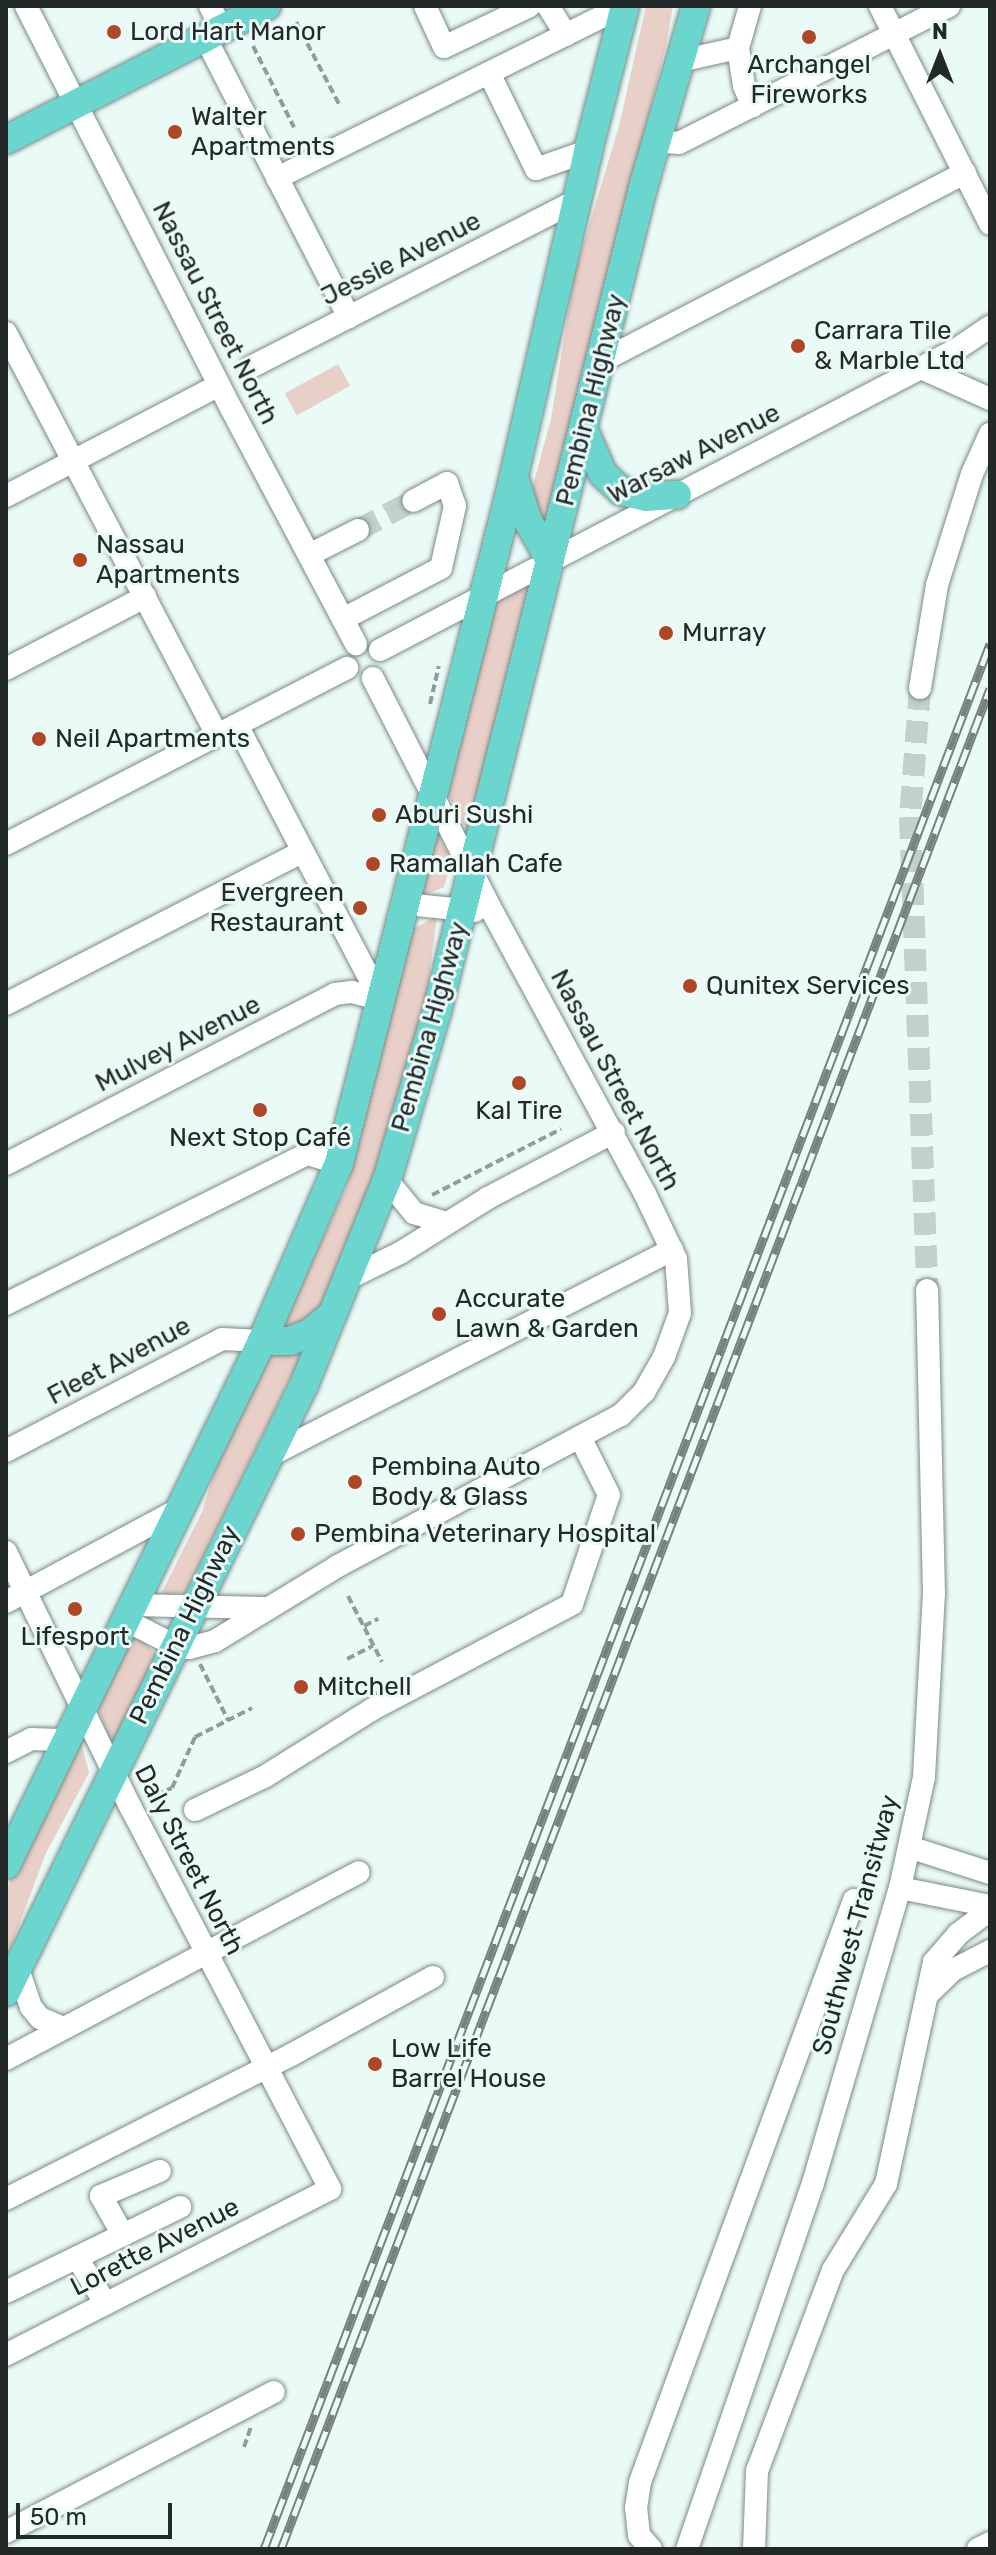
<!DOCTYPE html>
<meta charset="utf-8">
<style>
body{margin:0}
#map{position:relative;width:996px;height:2555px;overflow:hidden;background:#eafaf7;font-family:Rubik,sans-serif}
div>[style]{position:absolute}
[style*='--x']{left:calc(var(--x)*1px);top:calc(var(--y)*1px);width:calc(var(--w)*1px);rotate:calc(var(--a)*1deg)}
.green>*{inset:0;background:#e8cfc7;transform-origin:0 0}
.minor-tunnel>*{height:22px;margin-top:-11px;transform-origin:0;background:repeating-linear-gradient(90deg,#c2d0ce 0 22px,transparent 0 33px)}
.path>*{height:4px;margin-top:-2px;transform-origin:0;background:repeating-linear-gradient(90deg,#919d9b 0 8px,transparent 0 12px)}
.roads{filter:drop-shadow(0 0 2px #7a8987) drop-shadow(0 0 2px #7a8987)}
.minor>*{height:22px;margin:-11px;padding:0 11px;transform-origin:11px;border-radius:11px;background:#fff}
.major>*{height:28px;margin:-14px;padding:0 14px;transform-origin:14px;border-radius:14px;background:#6bd6ce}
.rail>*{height:9px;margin-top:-4.5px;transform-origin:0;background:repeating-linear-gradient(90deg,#eafaf7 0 18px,#77817f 0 36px);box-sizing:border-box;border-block:2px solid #77817f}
.dots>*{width:22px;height:22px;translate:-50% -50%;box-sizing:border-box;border:4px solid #eafaf7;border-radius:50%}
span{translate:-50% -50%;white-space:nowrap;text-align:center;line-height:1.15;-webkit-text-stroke:6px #eafaf7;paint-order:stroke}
.poi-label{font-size:26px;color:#232928}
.left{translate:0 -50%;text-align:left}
.right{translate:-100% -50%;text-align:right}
.street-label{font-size:26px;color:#232928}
.frame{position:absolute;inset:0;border:8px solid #232928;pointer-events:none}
.north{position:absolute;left:900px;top:16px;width:80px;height:80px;-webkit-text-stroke:6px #eafaf7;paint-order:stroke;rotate:0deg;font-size:22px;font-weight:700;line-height:32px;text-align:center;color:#232928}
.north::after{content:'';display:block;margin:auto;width:28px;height:36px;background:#232928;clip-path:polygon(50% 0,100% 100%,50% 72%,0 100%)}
.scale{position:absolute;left:16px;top:2503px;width:156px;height:36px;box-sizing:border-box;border:4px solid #232928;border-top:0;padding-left:10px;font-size:24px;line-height:28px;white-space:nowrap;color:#232928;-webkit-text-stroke:6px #eafaf7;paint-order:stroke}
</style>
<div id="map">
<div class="green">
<div style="clip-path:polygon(646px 6px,673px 6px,666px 45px,547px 524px,542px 525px,530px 496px,551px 419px,574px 276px,619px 126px)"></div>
<div style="left:338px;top:364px;width:25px;height:61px;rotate:61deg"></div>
<div style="clip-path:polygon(532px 579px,468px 832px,448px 795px,494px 599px)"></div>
<div style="clip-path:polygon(437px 832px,452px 860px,444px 887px,420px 897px)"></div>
<div style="clip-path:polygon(437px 916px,427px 993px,395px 1119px,322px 1316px,281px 1330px,347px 1186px,411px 930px)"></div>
<div style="clip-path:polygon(304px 1350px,185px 1593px,161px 1594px,202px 1512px,219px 1457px,269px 1353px)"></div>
<div style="clip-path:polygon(135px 1633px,156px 1654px,112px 1744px,97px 1708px)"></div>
<div style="clip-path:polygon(80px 1738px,89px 1773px,46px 1853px,6px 1960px,6px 1890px)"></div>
</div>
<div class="minor-tunnel">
<div style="--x:358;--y:530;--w:62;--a:-27.8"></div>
<div style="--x:920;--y:688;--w:129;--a:94.4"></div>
<div style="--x:910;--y:817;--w:473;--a:87.9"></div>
</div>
<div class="path">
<div style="--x:296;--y:22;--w:93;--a:62.3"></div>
<div style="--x:253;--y:46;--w:91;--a:63.2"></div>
<div style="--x:430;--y:704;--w:39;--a:-77"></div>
<div style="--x:432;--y:1195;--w:145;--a:-27.1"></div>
<div style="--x:348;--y:1596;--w:74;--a:62.7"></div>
<div style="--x:364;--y:1626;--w:16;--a:-27"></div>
<div style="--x:347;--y:1659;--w:29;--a:-27"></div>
<div style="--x:200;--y:1664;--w:63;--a:63.4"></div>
<div style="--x:156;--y:1795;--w:17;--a:-24"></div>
<div style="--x:172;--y:1788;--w:56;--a:-65.7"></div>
<div style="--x:195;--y:1737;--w:64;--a:-27"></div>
<div style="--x:244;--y:2447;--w:21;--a:-71"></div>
</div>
<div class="roads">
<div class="minor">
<div style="--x:26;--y:6;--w:453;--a:63"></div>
<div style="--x:232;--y:410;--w:265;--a:62.1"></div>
<div style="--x:210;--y:6;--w:25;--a:64"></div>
<div style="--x:425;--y:6;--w:45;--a:65.1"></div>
<div style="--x:444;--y:47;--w:95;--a:-25.5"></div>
<div style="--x:548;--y:6;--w:34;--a:58"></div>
<div style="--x:880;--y:6;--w:244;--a:63.2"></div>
<div style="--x:205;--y:37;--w:315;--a:62.8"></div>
<div style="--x:738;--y:48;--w:38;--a:81"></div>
<div style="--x:744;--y:86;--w:22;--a:66"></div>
<div style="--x:680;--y:61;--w:59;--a:-12.6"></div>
<div style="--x:738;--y:48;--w:44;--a:-74.1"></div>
<div style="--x:489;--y:73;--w:107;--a:63.9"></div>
<div style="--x:536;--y:169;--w:55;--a:-19.1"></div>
<div style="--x:656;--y:142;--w:23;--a:2"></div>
<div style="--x:679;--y:143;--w:303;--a:-26.9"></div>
<div style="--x:277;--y:178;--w:386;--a:-26.4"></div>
<div style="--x:6;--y:333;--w:454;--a:62.3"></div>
<div style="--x:600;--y:362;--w:411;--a:-27.4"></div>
<div style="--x:251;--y:367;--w:365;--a:-27.1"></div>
<div style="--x:921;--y:368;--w:76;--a:24.2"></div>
<div style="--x:6;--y:496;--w:240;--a:-27.5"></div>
<div style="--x:309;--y:555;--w:55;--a:-27"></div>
<div style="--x:343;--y:619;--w:110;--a:-27.5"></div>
<div style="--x:441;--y:568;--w:64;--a:-77.3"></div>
<div style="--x:455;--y:506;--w:24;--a:-109"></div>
<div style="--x:447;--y:483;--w:38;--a:152"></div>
<div style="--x:380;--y:650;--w:651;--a:-27.55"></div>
<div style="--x:957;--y:349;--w:40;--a:-34"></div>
<div style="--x:6;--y:669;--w:157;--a:-27.4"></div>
<div style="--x:920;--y:688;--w:104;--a:-80.6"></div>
<div style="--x:937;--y:585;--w:116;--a:-72.5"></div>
<div style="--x:972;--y:474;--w:44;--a:-65.8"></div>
<div style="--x:237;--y:725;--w:310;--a:62.4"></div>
<div style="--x:6;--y:844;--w:384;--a:-27.3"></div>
<div style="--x:406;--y:904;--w:69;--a:5.8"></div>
<div style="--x:6;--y:1004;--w:333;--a:-27.2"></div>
<div style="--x:6;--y:1164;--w:370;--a:-27.3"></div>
<div style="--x:335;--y:994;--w:17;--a:-7"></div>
<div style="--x:352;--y:992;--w:30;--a:15"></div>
<div style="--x:387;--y:1180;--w:43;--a:50.7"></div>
<div style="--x:414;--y:1213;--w:34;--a:17"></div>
<div style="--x:349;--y:1278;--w:57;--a:-26.1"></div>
<div style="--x:400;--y:1253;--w:104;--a:-32"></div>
<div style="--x:488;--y:1198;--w:142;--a:-27.6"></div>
<div style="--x:6;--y:1304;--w:336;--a:-26.5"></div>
<div style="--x:307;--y:1154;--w:33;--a:16"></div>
<div style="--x:6;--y:1451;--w:243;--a:-27.4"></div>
<div style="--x:222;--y:1339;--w:40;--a:2.9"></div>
<div style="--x:269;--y:1456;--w:453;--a:-27.1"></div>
<div style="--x:6;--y:1552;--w:285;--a:64"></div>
<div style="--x:131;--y:1808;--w:430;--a:62.4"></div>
<div style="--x:330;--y:2189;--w:364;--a:152.9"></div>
<div style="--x:6;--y:1602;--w:199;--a:-28.2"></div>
<div style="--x:132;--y:1605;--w:133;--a:1.3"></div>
<div style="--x:125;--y:1620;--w:55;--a:27"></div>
<div style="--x:174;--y:1645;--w:15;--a:11"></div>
<div style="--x:189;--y:1648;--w:27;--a:-15"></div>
<div style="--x:215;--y:1641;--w:142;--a:-31.4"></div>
<div style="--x:336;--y:1567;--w:323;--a:-28.1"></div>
<div style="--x:621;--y:1415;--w:33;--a:-45"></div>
<div style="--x:644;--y:1392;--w:40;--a:-60.3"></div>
<div style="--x:664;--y:1357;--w:47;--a:-70"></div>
<div style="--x:680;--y:1313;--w:54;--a:-94.2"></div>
<div style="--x:676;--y:1259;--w:72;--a:-115.5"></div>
<div style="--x:645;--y:1194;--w:319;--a:-118.4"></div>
<div style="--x:493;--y:913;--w:264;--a:-117.1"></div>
<div style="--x:6;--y:1752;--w:28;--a:-27"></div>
<div style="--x:31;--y:1739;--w:36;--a:2"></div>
<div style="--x:195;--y:1810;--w:76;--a:-25.6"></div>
<div style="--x:264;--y:1777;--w:128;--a:-32"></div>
<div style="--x:373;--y:1709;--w:225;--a:-27.8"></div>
<div style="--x:572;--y:1604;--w:115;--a:-71.3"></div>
<div style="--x:609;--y:1495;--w:65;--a:-116.6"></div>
<div style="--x:909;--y:1847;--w:85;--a:17.8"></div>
<div style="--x:900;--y:1888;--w:92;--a:11.3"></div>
<div style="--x:18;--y:1969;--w:40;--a:71.1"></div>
<div style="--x:31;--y:2007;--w:14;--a:51"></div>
<div style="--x:40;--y:2018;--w:25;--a:23"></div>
<div style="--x:928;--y:1994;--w:35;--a:-44"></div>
<div style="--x:953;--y:1970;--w:42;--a:-27.2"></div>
<div style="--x:6;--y:2059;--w:399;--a:-27.9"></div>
<div style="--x:6;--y:2199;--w:319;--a:-26.8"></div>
<div style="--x:291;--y:2055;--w:162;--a:-28.8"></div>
<div style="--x:123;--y:2235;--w:45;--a:-119.4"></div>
<div style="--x:101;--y:2196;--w:64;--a:-23"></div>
<div style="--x:77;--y:2258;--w:54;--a:57.8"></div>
<div style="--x:6;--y:2292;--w:194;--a:-26"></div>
<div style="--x:6;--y:2532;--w:302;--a:-27.6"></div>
<div style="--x:651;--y:2549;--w:18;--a:-131"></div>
<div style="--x:639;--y:2535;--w:27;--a:-96"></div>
<div style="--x:636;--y:2508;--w:26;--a:-81"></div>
<div style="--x:640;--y:2482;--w:620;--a:-69.81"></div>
<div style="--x:687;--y:2549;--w:387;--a:-71"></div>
<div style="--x:813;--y:2183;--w:308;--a:-73.6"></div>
<div style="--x:900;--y:1888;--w:114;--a:-77.8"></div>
<div style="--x:924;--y:1777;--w:183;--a:-86.9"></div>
<div style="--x:934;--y:1594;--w:304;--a:-91.3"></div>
<div style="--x:754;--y:2549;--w:78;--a:-87.8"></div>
<div style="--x:757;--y:2471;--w:215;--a:-69.3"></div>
<div style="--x:833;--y:2270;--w:101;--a:-58.4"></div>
<div style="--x:886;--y:2184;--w:227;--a:-77.8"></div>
<div style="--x:934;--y:1962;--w:37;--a:-49"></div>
<div style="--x:958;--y:1934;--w:40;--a:-37"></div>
<div style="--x:978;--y:2549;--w:13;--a:-27"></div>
</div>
<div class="major">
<div style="--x:6;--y:140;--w:293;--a:-27.2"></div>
<div style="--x:583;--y:428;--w:50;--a:66.5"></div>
<div style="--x:603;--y:474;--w:25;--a:43"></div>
<div style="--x:621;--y:491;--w:26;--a:13"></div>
<div style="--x:646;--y:497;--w:31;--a:-4"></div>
<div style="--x:514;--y:477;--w:46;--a:72.3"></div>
<div style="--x:528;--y:521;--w:45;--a:60.6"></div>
<div style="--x:262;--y:1341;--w:28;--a:0"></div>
<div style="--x:290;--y:1341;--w:22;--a:-22"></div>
<div style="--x:310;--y:1333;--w:30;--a:-40"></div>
<div style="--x:6;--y:1865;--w:583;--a:-63.96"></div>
<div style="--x:262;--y:1341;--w:194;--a:-66.6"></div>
<div style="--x:339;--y:1163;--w:687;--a:-75.68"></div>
<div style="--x:509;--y:497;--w:355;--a:-77.1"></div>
<div style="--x:588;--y:151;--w:150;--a:-75.7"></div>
<div style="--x:6;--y:1992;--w:676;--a:-63.85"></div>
<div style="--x:304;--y:1385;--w:221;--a:-68"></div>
<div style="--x:387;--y:1180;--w:176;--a:-73.5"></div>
<div style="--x:437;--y:1011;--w:853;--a:-75.95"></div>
<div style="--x:644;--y:184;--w:185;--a:-73.7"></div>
</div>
</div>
<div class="rail">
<div style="--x:264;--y:2549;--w:2039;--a:-69.14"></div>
<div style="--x:281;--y:2549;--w:1991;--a:-69.14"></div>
</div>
<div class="dots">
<div style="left:114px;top:32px;background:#af4726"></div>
<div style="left:809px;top:37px;background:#af4726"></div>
<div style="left:175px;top:132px;background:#af4726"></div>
<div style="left:798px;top:346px;background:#af4726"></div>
<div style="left:80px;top:560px;background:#af4726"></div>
<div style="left:666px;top:633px;background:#af4726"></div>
<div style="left:39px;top:739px;background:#af4726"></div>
<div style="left:379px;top:815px;background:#af4726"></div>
<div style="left:373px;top:864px;background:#af4726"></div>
<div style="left:360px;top:908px;background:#af4726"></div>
<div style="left:690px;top:986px;background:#af4726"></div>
<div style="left:519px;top:1083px;background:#af4726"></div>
<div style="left:260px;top:1110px;background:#af4726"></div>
<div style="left:439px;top:1314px;background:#af4726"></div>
<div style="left:355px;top:1482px;background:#af4726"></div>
<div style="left:298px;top:1534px;background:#af4726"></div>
<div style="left:75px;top:1609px;background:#af4726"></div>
<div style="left:301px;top:1687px;background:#af4726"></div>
<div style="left:375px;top:2064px;background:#af4726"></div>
</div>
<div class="poi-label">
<span class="left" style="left:130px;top:32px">Lord Hart Manor</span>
<span style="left:809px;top:80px">Archangel<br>Fireworks</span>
<span class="left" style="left:191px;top:132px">Walter<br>Apartments</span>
<span class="left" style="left:814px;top:346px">Carrara Tile<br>&amp; Marble Ltd</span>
<span class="left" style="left:96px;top:560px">Nassau<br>Apartments</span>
<span class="left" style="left:682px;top:633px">Murray</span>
<span class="left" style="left:55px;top:739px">Neil Apartments</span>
<span class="left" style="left:395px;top:815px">Aburi Sushi</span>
<span class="left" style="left:389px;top:864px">Ramallah Cafe</span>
<span class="right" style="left:344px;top:908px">Evergreen<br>Restaurant</span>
<span class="left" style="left:706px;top:986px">Qunitex Services</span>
<span style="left:519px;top:1111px">Kal Tire</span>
<span style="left:260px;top:1138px">Next Stop Café</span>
<span class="left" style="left:455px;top:1314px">Accurate<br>Lawn &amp; Garden</span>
<span class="left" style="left:371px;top:1482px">Pembina Auto<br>Body &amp; Glass</span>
<span class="left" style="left:314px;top:1534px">Pembina Veterinary Hospital</span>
<span style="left:75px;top:1637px">Lifesport</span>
<span class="left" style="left:317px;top:1687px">Mitchell</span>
<span class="left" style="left:391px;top:2064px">Low Life<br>Barrel House</span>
</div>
<div class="street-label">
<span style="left:401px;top:259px;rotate:-27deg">Jessie Avenue</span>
<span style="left:215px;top:313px;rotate:63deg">Nassau Street North</span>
<span style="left:591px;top:400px;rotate:-76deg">Pembina Highway</span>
<span style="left:694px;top:454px;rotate:-27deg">Warsaw Avenue</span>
<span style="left:430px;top:1027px;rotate:-74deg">Pembina Highway</span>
<span style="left:178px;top:1044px;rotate:-27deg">Mulvey Avenue</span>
<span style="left:615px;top:1080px;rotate:62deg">Nassau Street North</span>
<span style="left:119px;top:1361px;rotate:-28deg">Fleet Avenue</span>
<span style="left:185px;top:1625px;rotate:-64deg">Pembina Highway</span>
<span style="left:189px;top:1860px;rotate:63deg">Daly Street North</span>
<span style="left:856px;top:1925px;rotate:-75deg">Southwest Transitway</span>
<span style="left:155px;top:2247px;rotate:-27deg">Lorette Avenue</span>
</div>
<div class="frame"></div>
<div class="north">N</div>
<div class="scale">50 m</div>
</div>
